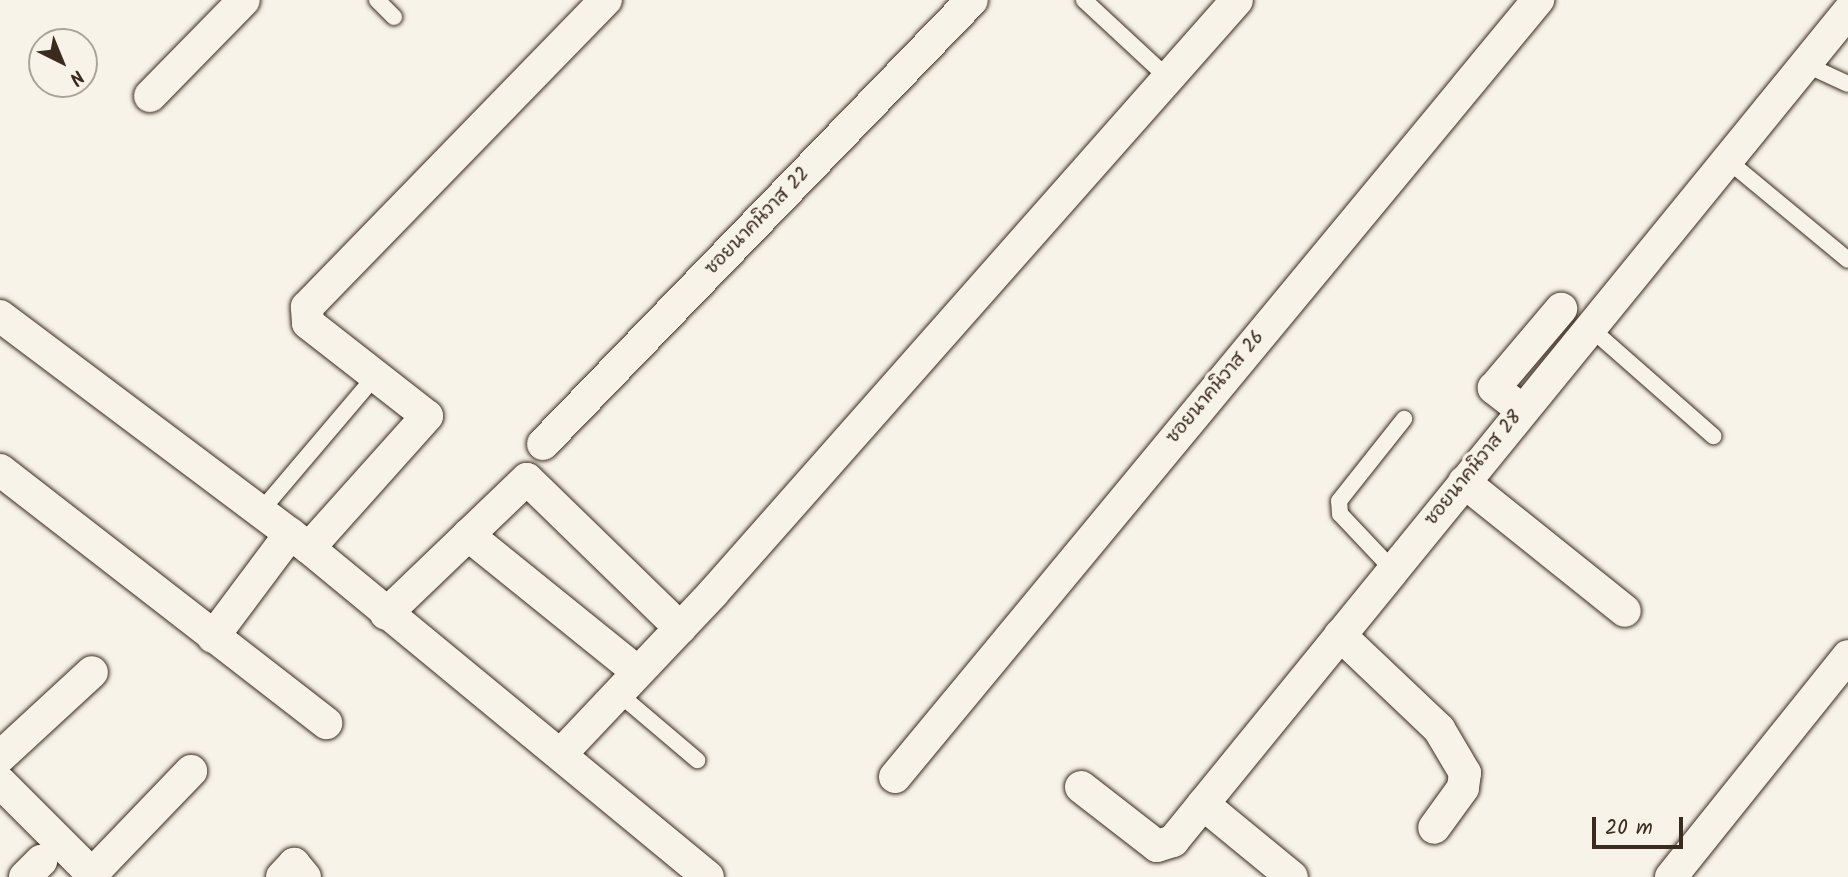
<!DOCTYPE html>
<meta charset="utf-8">
<style>
body{margin:0}
#map{position:relative;width:1848px;height:877px;overflow:hidden;background:#f7f3e8;font-family:Kalam,"Playpen Sans Thai",sans-serif}
div>[style]{position:absolute}
[style*='--x']{left:calc(var(--x)*1px);top:calc(var(--y)*1px);width:calc(var(--w)*1px);rotate:calc(var(--a)*1deg)}
.roads{filter:drop-shadow(0 0 2px #3b2a1e) drop-shadow(0 0 2px #3b2a1e)}
.service>*{height:16px;margin:-8px;padding:0 8px;transform-origin:8px;border-radius:8px;background:#f7f3e8}
.minor>*{height:32px;margin:-16px;padding:0 16px;transform-origin:16px;border-radius:16px;background:#f7f3e8}
span{translate:-50% -50%;white-space:nowrap;text-align:center;line-height:1.15;-webkit-text-stroke:7px #f7f3e8;paint-order:stroke}
.street-label{font-size:19px;color:#3b2a1e}
.north{position:absolute;left:28px;top:28px;width:70px;height:70px;box-sizing:border-box;background:#f7f3e8;border:2px solid #aca397;border-radius:50%;rotate:137deg;font-size:19px;font-weight:700;line-height:28px;text-align:center;color:#3b2a1e}
.north::after{content:'';display:block;margin:auto;width:24px;height:32px;background:#3b2a1e;clip-path:polygon(50% 0,100% 100%,50% 72%,0 100%)}
.scale{position:absolute;left:1592px;top:817px;width:91px;height:32px;box-sizing:border-box;border:4px solid #3b2a1e;border-top:0;padding-left:9px;font-size:21px;line-height:24px;white-space:nowrap;color:#3b2a1e;-webkit-text-stroke:5px #f7f3e8;paint-order:stroke}
</style>
<div id="map">
<div class="roads">
<div class="service">
<div style="--x:377;--y:0;--w:24;--a:45"></div>
<div style="--x:1084;--y:0;--w:115;--a:42.9"></div>
<div style="--x:1805;--y:64;--w:47;--a:24.9"></div>
<div style="--x:1726;--y:159;--w:158;--a:39.6"></div>
<div style="--x:1588;--y:326;--w:167;--a:41.3"></div>
<div style="--x:260;--y:512;--w:181;--a:-49.7"></div>
<div style="--x:1393;--y:570;--w:77;--a:-133.4"></div>
<div style="--x:1340;--y:514;--w:13;--a:-94"></div>
<div style="--x:1339;--y:501;--w:105;--a:-51.6"></div>
<div style="--x:618;--y:693;--w:104;--a:40.3"></div>
</div>
<div class="minor">
<div style="--x:150;--y:96;--w:134;--a:-45.6"></div>
<div style="--x:0;--y:316;--w:386;--a:36.9"></div>
<div style="--x:309;--y:548;--w:517;--a:39.51"></div>
<div style="--x:1522;--y:410;--w:36;--a:-142"></div>
<div style="--x:1494;--y:388;--w:104;--a:-49.7"></div>
<div style="--x:543;--y:444;--w:617;--a:-45.98"></div>
<div style="--x:0;--y:470;--w:413;--a:37.8"></div>
<div style="--x:1464;--y:482;--w:206;--a:38.7"></div>
<div style="--x:468;--y:535;--w:218;--a:38.9"></div>
<div style="--x:309;--y:548;--w:177;--a:-48.2"></div>
<div style="--x:427;--y:416;--w:151;--a:-142"></div>
<div style="--x:308;--y:323;--w:16;--a:-94"></div>
<div style="--x:307;--y:307;--w:429;--a:-45.8"></div>
<div style="--x:386;--y:614;--w:195;--a:-43.8"></div>
<div style="--x:527;--y:479;--w:214;--a:44.2"></div>
<div style="--x:1340;--y:635;--w:137;--a:43.5"></div>
<div style="--x:1439;--y:729;--w:51;--a:59.4"></div>
<div style="--x:1465;--y:773;--w:15;--a:98"></div>
<div style="--x:1463;--y:788;--w:49;--a:125.9"></div>
<div style="--x:213;--y:637;--w:129;--a:-53.2"></div>
<div style="--x:561;--y:754;--w:221;--a:-46.6"></div>
<div style="--x:713;--y:593;--w:791;--a:-48.53"></div>
<div style="--x:0;--y:757;--w:125;--a:-42.7"></div>
<div style="--x:895;--y:777;--w:1009;--a:-50.39"></div>
<div style="--x:0;--y:782;--w:134;--a:45"></div>
<div style="--x:1081;--y:787;--w:96;--a:37.8"></div>
<div style="--x:1157;--y:846;--w:17;--a:-17"></div>
<div style="--x:1173;--y:841;--w:1069;--a:-50.85"></div>
<div style="--x:1203;--y:804;--w:115;--a:39.4"></div>
<div style="--x:92;--y:874;--w:143;--a:-46.1"></div>
<div style="--x:25;--y:877;--w:23;--a:-45"></div>
<div style="--x:282;--y:877;--w:18;--a:-47"></div>
<div style="--x:294;--y:864;--w:17;--a:50"></div>
<div style="--x:1671;--y:877;--w:283;--a:-51.3"></div>
</div>
</div>
<div class="street-label">
<span style="left:758px;top:222px;rotate:-46deg">ซอยนาคนิวาส 22</span>
<span style="left:1216px;top:388px;rotate:-50deg">ซอยนาคนิวาส 26</span>
<span style="left:1474px;top:469px;rotate:-51deg">ซอยนาคนิวาส 28</span>
</div>
<div class="north">N</div>
<div class="scale">20 m</div>
</div>
